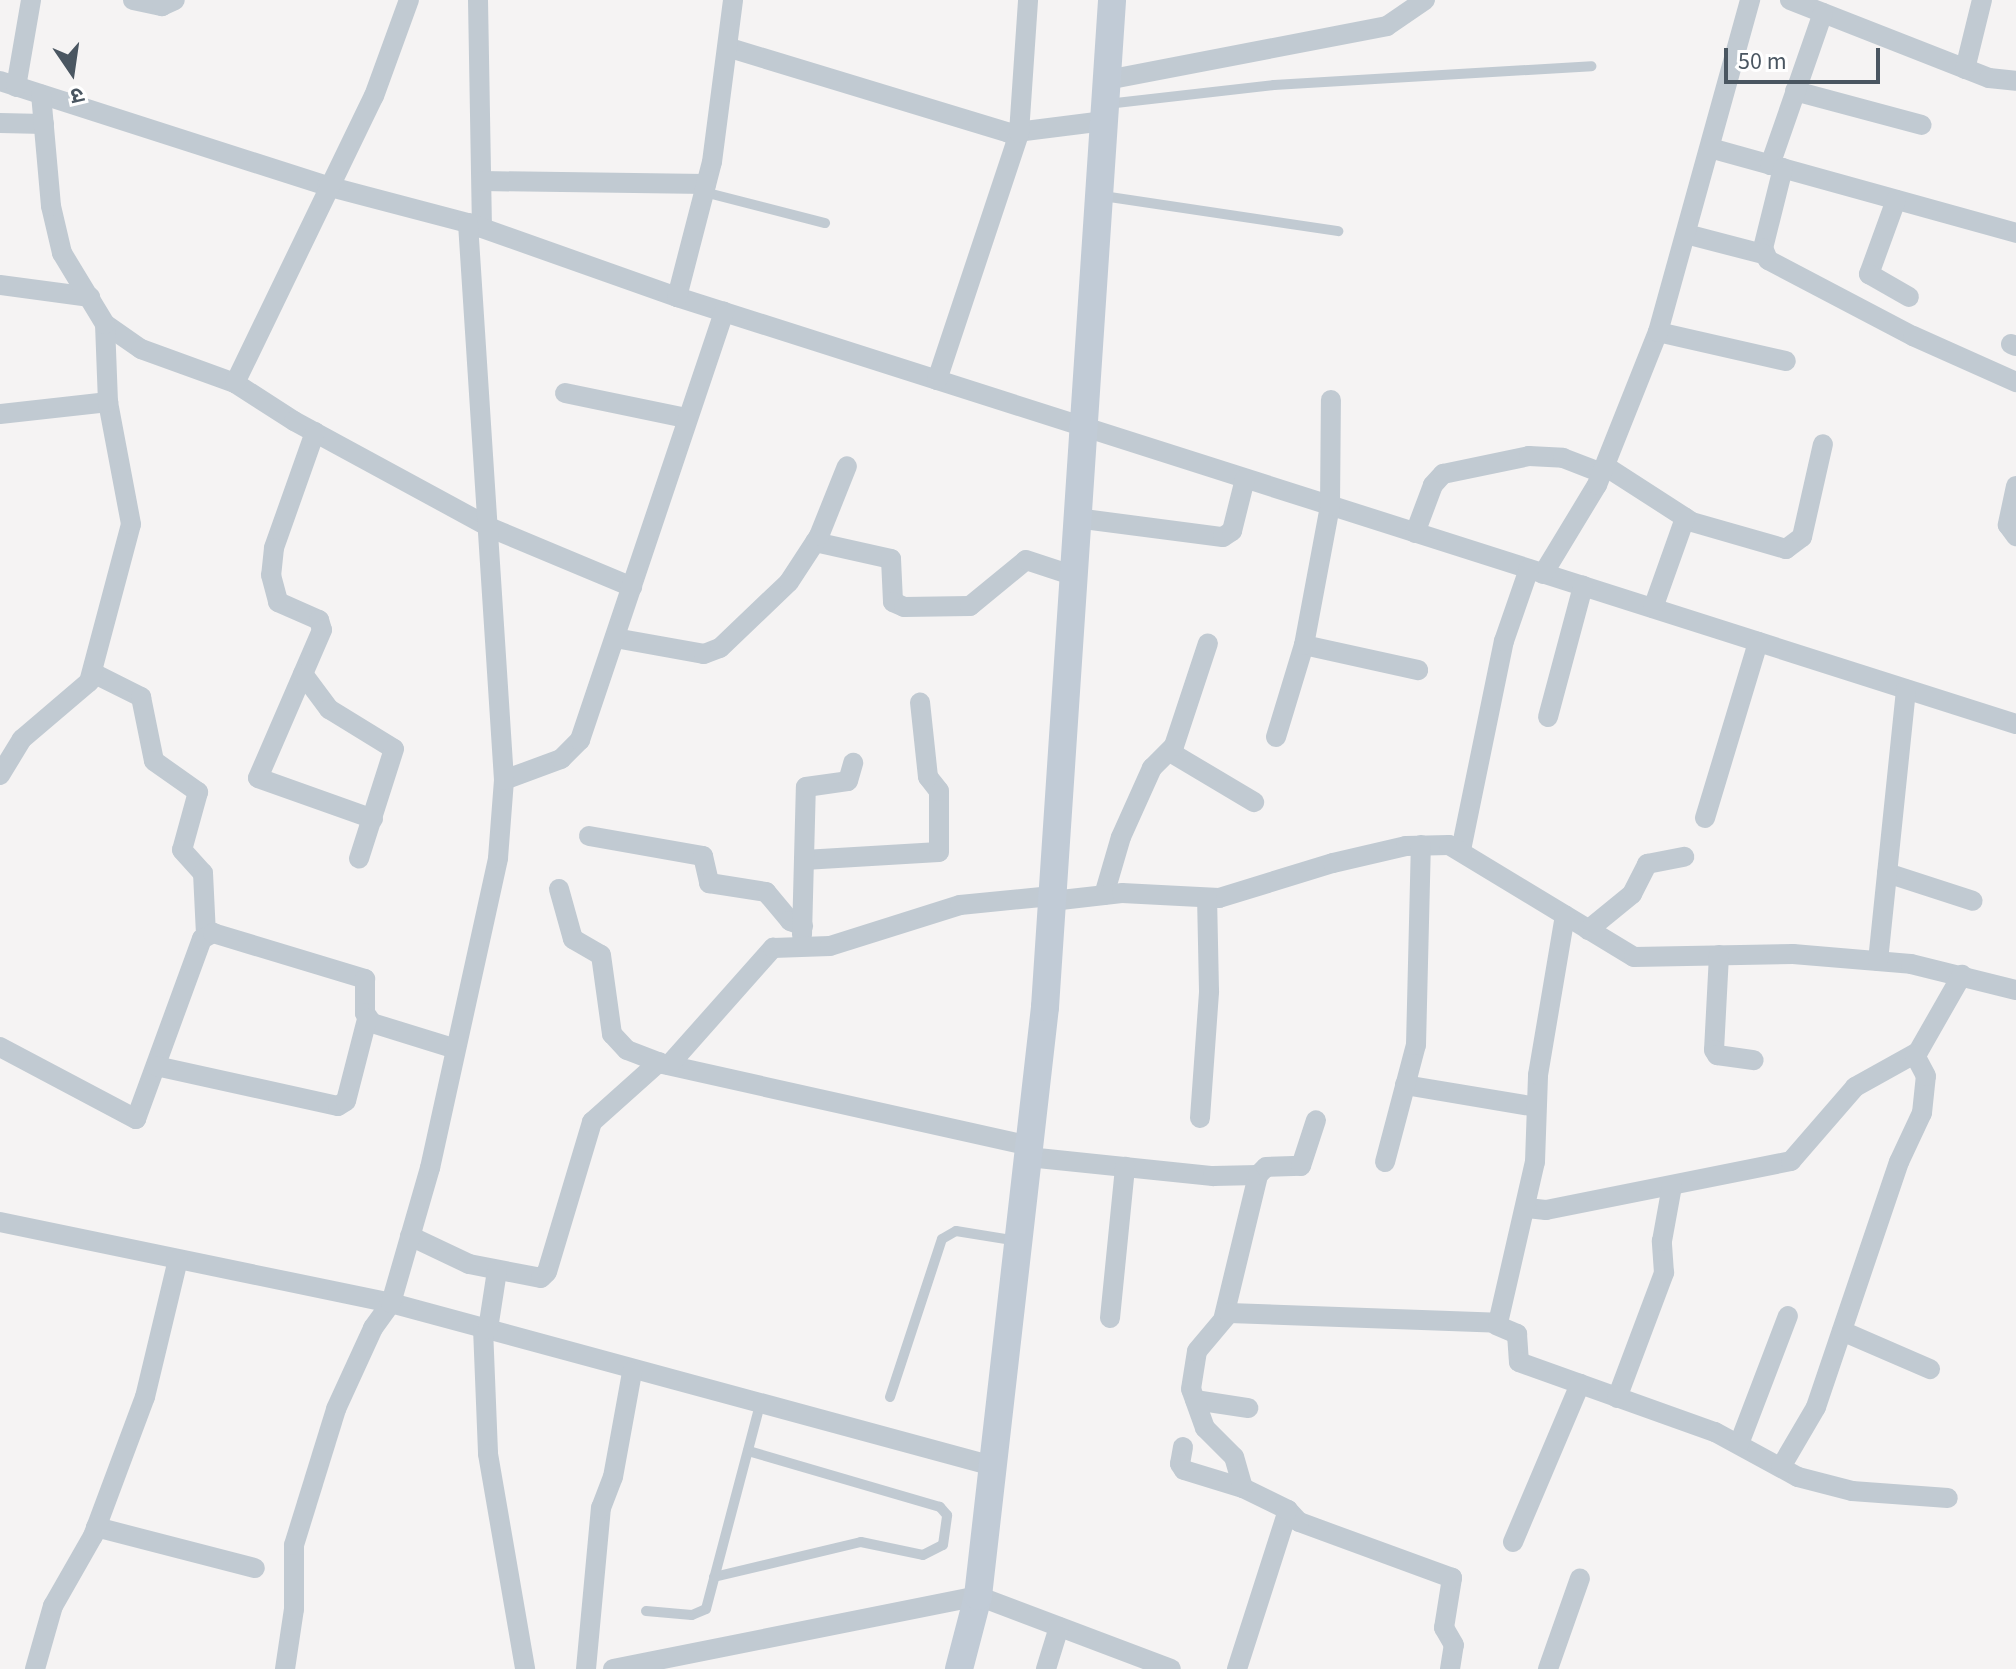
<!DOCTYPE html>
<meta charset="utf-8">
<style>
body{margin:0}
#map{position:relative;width:2016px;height:1669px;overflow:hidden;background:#f5f3f3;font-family:"Source Sans 3","Noto Sans Devanagari",sans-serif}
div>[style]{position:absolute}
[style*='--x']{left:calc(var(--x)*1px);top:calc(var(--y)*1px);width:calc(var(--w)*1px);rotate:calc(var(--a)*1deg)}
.lane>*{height:10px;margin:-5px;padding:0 5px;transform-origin:5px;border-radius:5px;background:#c1cad2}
.street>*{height:20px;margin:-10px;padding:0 10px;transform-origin:10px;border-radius:10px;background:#c1cad2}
.secondary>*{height:28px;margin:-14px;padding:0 14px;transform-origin:14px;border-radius:14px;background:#c1cbd6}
span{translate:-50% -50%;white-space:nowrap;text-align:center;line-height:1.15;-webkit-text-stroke:6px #fff;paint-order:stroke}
.north{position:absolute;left:32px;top:32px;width:80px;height:80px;-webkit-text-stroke:6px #fff;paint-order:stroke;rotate:167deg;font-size:22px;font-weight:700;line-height:32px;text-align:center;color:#4a5661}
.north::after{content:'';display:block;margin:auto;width:28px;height:36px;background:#4a5661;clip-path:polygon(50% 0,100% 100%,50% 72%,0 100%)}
.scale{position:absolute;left:1724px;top:48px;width:156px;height:36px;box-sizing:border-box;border:4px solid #4a5661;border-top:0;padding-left:10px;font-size:24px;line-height:28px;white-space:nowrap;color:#4a5661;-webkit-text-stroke:6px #fff;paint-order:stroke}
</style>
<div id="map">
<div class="lane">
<div style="--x:1107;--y:104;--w:168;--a:-6.5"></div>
<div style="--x:1274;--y:85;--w:318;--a:-3.4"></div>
<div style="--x:704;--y:192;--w:125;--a:14.4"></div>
<div style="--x:1103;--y:196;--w:238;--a:8.5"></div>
<div style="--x:890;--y:1397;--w:166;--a:-71.8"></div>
<div style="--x:942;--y:1239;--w:16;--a:-30"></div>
<div style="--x:956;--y:1231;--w:63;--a:9.2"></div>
<div style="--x:714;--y:1577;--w:151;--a:-13.4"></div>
<div style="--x:861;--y:1542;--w:63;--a:11.8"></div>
<div style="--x:923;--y:1555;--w:22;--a:-27"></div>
<div style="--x:943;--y:1545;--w:30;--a:-82"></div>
<div style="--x:947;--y:1515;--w:11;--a:-131"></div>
<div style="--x:940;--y:1507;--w:200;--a:-163.7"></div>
<div style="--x:646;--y:1611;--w:46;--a:5"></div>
<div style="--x:692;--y:1615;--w:15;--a:-23"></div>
<div style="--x:706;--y:1609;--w:211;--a:-75.2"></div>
</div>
<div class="street">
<div style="--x:133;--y:0;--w:30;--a:12"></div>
<div style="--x:162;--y:6;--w:14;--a:-25"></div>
<div style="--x:478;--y:0;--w:228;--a:89"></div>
<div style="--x:1790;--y:0;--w:214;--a:21.4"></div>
<div style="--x:1989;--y:78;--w:27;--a:6"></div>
<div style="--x:730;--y:48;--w:292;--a:16.9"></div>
<div style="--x:1009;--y:133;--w:96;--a:-7.2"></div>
<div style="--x:1965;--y:69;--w:71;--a:-76.2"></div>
<div style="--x:1107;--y:80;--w:285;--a:-10.9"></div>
<div style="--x:1387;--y:26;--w:46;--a:-34.4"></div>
<div style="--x:0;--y:81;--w:343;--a:17.8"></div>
<div style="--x:327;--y:186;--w:146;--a:14.7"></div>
<div style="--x:468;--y:223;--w:222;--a:19.5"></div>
<div style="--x:677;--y:297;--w:1405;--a:17.69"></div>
<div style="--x:16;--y:87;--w:88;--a:-80.2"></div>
<div style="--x:1795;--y:91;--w:131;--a:15"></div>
<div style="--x:0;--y:123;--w:44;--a:1.3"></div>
<div style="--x:1710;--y:148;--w:318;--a:15.5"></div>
<div style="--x:1770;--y:165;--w:161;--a:-70.8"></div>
<div style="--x:1783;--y:168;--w:82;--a:104"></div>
<div style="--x:1763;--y:248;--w:13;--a:67"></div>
<div style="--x:1768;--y:260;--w:164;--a:27.7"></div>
<div style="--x:1913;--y:336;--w:113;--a:24.1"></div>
<div style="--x:483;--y:181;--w:223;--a:0.8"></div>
<div style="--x:1896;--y:200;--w:79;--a:110"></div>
<div style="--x:1869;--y:274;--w:46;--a:29.9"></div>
<div style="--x:1686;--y:234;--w:80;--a:14.6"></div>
<div style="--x:0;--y:285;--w:91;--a:7.6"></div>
<div style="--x:677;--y:297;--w:139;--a:-75.5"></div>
<div style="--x:712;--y:162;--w:163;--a:-82.6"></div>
<div style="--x:105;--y:324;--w:44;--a:34.8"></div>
<div style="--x:141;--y:349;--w:100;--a:19.9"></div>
<div style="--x:235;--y:383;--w:70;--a:32.8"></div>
<div style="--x:294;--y:421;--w:224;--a:28.5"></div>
<div style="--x:491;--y:528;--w:153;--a:22.7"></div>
<div style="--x:1658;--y:332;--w:131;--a:12.8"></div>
<div style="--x:2011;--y:344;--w:5;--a:22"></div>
<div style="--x:937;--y:380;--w:260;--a:-71.6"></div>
<div style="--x:1019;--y:133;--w:133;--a:-86.1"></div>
<div style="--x:235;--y:383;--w:319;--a:-64.2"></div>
<div style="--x:374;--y:96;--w:102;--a:-70"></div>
<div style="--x:565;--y:393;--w:124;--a:11.7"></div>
<div style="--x:0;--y:414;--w:109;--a:-6.3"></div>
<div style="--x:315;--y:432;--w:123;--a:109.5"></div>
<div style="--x:274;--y:548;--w:27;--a:96"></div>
<div style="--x:271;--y:575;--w:28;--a:75"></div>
<div style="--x:278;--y:602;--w:45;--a:23.7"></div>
<div style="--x:319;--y:620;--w:10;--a:73"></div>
<div style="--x:322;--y:630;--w:161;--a:113.4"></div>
<div style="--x:258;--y:778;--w:122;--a:19.6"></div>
<div style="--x:1605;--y:466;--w:103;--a:32.8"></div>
<div style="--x:1692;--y:522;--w:98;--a:16"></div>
<div style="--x:1786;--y:549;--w:20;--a:-37"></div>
<div style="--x:1802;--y:537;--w:95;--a:-77.3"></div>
<div style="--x:2016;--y:486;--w:40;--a:102"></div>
<div style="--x:2008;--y:525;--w:14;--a:54"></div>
<div style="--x:1076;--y:518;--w:148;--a:7.4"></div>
<div style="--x:1223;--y:537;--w:11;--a:-34"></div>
<div style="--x:1232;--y:531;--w:54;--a:-76"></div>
<div style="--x:1415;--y:533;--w:51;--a:-69.4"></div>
<div style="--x:1433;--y:485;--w:15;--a:-48"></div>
<div style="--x:1443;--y:474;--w:88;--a:-11.8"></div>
<div style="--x:1529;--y:456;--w:34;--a:3"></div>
<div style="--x:1563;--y:458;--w:42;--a:21"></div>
<div style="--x:815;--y:542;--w:78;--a:12.6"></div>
<div style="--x:891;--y:559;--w:43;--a:87.3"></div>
<div style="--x:893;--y:602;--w:12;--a:24"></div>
<div style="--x:904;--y:607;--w:66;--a:-0.9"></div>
<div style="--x:970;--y:606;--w:72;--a:-39.4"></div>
<div style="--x:1026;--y:560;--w:48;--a:18.1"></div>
<div style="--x:1543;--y:574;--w:104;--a:-58.8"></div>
<div style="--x:1597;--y:485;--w:165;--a:-68.3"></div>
<div style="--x:1658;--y:332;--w:345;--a:-74.5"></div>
<div style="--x:1653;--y:608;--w:96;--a:-70.4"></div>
<div style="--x:615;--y:638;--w:90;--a:10.2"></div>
<div style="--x:704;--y:654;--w:17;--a:-21"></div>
<div style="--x:720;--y:648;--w:95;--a:-43.7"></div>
<div style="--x:789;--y:582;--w:55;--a:-56.9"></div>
<div style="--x:819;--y:536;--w:75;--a:-68.2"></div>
<div style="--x:1304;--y:645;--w:117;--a:12.4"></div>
<div style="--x:93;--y:673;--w:54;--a:26.6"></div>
<div style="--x:141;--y:697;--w:65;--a:78.5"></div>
<div style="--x:154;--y:761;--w:54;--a:35.2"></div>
<div style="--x:198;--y:792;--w:60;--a:105.4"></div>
<div style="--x:182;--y:850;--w:31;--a:48"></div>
<div style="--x:203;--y:873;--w:61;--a:87.2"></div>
<div style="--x:303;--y:674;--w:44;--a:53.4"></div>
<div style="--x:329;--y:709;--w:76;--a:31.6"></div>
<div style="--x:394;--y:749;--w:115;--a:107.7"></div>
<div style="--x:1548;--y:717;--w:136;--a:-75"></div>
<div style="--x:1276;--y:737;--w:96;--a:-73.1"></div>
<div style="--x:1304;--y:645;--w:141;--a:-79.4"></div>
<div style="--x:1330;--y:506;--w:106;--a:-89.5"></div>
<div style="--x:1170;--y:752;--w:98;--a:30.8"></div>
<div style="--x:0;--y:775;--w:42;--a:-58.6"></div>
<div style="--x:22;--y:739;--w:88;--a:-40.4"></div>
<div style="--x:89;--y:682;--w:163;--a:-75.1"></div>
<div style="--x:131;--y:524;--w:124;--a:-100.7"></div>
<div style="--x:108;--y:402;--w:78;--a:-92.2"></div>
<div style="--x:105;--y:324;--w:83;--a:-121.2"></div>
<div style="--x:62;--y:253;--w:48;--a:-103.2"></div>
<div style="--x:51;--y:206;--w:112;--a:-95.1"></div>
<div style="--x:504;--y:780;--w:61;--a:-20.2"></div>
<div style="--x:561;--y:759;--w:27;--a:-45"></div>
<div style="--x:580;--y:740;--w:452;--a:-71.4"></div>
<div style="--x:1705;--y:818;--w:184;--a:-73.2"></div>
<div style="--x:589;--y:836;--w:116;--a:10"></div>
<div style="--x:703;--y:856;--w:28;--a:77"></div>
<div style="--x:709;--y:883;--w:58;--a:9"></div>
<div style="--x:766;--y:892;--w:38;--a:50"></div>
<div style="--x:790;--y:921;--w:14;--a:21"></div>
<div style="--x:1461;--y:850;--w:213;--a:-78.4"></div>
<div style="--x:1504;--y:641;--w:76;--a:-70.9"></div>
<div style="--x:804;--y:860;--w:135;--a:-3.4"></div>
<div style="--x:939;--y:852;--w:61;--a:-90"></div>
<div style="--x:939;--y:791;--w:18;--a:-128"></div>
<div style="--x:928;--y:777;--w:75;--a:-96.1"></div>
<div style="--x:1887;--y:873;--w:90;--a:18"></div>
<div style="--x:559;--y:889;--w:52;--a:74.4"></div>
<div style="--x:573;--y:939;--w:32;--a:30"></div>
<div style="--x:601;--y:955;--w:80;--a:82.1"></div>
<div style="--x:612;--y:1034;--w:22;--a:47"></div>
<div style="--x:627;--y:1050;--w:39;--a:21"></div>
<div style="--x:663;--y:1064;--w:375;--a:12.6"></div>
<div style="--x:1104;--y:895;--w:60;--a:-73.7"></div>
<div style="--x:1121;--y:837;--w:76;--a:-65.8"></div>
<div style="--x:1152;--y:768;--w:31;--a:-45"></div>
<div style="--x:1174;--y:746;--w:108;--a:-71.7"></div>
<div style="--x:1052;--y:901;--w:70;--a:-6.5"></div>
<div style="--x:1122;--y:893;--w:97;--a:3"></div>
<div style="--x:1219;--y:898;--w:119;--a:-17.1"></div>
<div style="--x:1333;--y:863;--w:75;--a:-13.1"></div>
<div style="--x:1406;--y:846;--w:43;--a:-1.3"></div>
<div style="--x:1449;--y:845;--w:216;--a:31.2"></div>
<div style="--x:1634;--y:957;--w:159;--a:-1.1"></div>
<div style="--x:1793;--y:954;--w:118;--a:4.8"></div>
<div style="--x:1911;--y:964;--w:108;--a:13.9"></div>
<div style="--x:1588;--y:930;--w:57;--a:-39.3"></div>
<div style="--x:1632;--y:894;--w:34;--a:-63"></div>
<div style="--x:1647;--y:864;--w:38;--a:-11"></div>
<div style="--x:802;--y:935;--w:148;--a:-88.5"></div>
<div style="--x:806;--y:787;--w:42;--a:-8.1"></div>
<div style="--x:848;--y:781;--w:19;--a:-74"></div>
<div style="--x:1719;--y:955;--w:95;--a:93"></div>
<div style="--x:1714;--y:1050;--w:6;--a:59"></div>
<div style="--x:1717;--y:1055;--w:37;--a:8"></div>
<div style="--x:1878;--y:961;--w:273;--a:-84.1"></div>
<div style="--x:0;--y:1047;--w:154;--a:27.9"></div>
<div style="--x:136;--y:1119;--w:192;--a:-69.9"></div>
<div style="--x:202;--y:939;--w:13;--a:-29"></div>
<div style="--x:213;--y:933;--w:159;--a:16.8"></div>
<div style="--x:365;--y:979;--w:34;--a:90"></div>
<div style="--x:365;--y:1013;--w:12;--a:55"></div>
<div style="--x:372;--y:1023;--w:85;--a:17.2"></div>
<div style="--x:669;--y:1065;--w:157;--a:-48.4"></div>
<div style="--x:773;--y:948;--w:57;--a:-2"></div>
<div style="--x:830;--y:946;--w:136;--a:-17.5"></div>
<div style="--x:960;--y:905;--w:92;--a:-5.6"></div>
<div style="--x:156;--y:1066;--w:186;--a:12.4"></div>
<div style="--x:338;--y:1106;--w:9;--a:-32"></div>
<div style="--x:346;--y:1101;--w:85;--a:-75.6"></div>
<div style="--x:1405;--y:1085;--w:133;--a:9.5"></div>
<div style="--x:1200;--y:1118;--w:127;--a:-85.9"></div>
<div style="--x:1209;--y:991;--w:92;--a:-91.2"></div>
<div style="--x:1028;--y:1157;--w:186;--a:5.9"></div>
<div style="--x:1213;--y:1176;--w:45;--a:-1.3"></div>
<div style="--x:1385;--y:1162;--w:121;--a:-75.2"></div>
<div style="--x:1416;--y:1045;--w:200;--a:-88.6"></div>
<div style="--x:1527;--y:1208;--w:19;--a:6"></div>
<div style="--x:1546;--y:1210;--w:250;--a:-11.3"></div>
<div style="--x:1791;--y:1161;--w:98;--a:-49.1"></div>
<div style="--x:1855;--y:1087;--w:72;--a:-29.1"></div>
<div style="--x:1918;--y:1052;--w:89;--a:-60.3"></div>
<div style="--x:0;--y:1222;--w:399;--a:11.7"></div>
<div style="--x:391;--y:1303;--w:624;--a:15.15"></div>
<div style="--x:410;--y:1236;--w:65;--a:25.4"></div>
<div style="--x:469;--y:1264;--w:73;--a:11"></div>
<div style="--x:541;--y:1278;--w:8;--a:-45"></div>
<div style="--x:547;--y:1272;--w:157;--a:-73.3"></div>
<div style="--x:592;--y:1122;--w:90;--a:-41.8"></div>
<div style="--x:1224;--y:1316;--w:145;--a:-76.4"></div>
<div style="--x:1258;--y:1175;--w:11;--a:-45"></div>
<div style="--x:1266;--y:1167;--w:35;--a:-2"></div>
<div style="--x:1301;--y:1166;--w:48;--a:-71.9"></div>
<div style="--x:1110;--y:1318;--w:152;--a:-84.3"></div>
<div style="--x:1496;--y:1325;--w:23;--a:23"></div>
<div style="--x:1517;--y:1334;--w:28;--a:86"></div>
<div style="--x:1519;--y:1362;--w:208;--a:19.7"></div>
<div style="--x:1715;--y:1432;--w:94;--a:28.5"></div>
<div style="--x:1798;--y:1477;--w:56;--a:14.5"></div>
<div style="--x:1852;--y:1491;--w:96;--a:4.2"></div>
<div style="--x:483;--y:1328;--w:126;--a:87.7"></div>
<div style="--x:488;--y:1454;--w:218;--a:80.2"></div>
<div style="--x:488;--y:1329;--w:59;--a:-81.2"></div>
<div style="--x:1842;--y:1331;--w:96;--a:23.4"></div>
<div style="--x:1617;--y:1398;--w:134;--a:-69.4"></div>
<div style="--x:1664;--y:1273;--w:32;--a:-94"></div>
<div style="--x:1662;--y:1241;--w:56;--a:-79.7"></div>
<div style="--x:1195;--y:1400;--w:54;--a:8.6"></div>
<div style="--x:1739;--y:1444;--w:137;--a:-69.1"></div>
<div style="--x:1183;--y:1447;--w:17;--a:100"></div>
<div style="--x:1180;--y:1464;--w:7;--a:56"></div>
<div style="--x:1184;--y:1470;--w:62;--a:17"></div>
<div style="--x:1781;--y:1467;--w:69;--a:-59.7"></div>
<div style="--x:1816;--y:1407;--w:259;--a:-71.3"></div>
<div style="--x:1899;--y:1162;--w:54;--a:-64.9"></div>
<div style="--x:1922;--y:1113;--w:37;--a:-84"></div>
<div style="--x:1926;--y:1076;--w:24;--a:-118"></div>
<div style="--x:96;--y:1527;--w:164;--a:14.5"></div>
<div style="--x:1513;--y:1542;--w:172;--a:-67"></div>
<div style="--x:35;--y:1669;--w:66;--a:-74.1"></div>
<div style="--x:53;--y:1606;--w:81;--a:-60.3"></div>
<div style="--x:93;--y:1536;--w:148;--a:-69.5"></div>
<div style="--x:145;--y:1397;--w:141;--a:-76.5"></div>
<div style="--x:285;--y:1669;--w:61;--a:-81.5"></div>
<div style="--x:294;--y:1609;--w:64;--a:-90"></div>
<div style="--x:294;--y:1545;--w:142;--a:-72.8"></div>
<div style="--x:336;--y:1409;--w:89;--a:-65.4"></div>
<div style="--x:373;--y:1328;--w:31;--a:-54"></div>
<div style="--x:391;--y:1303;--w:141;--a:-73.9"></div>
<div style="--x:430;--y:1168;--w:317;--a:-77.6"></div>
<div style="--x:498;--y:858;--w:78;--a:-85.6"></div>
<div style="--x:504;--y:780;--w:558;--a:-93.7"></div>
<div style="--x:586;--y:1669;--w:162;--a:-84.7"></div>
<div style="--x:601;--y:1508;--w:33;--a:-69"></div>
<div style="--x:613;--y:1477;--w:107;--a:-79.7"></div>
<div style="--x:613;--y:1669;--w:372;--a:-11.3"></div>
<div style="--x:978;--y:1596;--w:206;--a:20.7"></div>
<div style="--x:1046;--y:1669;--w:44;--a:-72.8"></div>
<div style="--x:1237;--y:1669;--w:167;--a:-72.2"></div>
<div style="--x:1450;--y:1669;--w:24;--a:-81"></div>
<div style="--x:1454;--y:1645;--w:20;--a:-120"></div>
<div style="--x:1444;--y:1628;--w:51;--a:-80.9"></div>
<div style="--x:1452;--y:1578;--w:163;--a:-159.9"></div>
<div style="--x:1299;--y:1522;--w:16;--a:-133"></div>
<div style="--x:1288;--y:1510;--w:50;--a:-153.9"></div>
<div style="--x:1243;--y:1488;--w:32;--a:-106"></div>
<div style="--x:1234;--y:1457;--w:41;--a:-135"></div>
<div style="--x:1205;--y:1428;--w:41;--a:-109.7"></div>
<div style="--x:1191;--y:1389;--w:38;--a:-81"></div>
<div style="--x:1197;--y:1351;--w:50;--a:-49.9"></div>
<div style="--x:1229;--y:1313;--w:269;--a:2.1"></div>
<div style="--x:1498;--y:1323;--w:165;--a:-77.1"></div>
<div style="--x:1535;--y:1162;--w:87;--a:-88"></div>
<div style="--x:1538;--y:1075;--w:162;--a:-80.4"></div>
<div style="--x:1548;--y:1669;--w:96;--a:-70.6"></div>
</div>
<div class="secondary">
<div style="--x:959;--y:1669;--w:75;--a:-75.4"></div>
<div style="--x:978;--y:1596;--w:593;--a:-83.51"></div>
<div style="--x:1045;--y:1007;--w:1009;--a:-86.19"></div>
</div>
<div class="north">उ</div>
<div class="scale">50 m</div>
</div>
